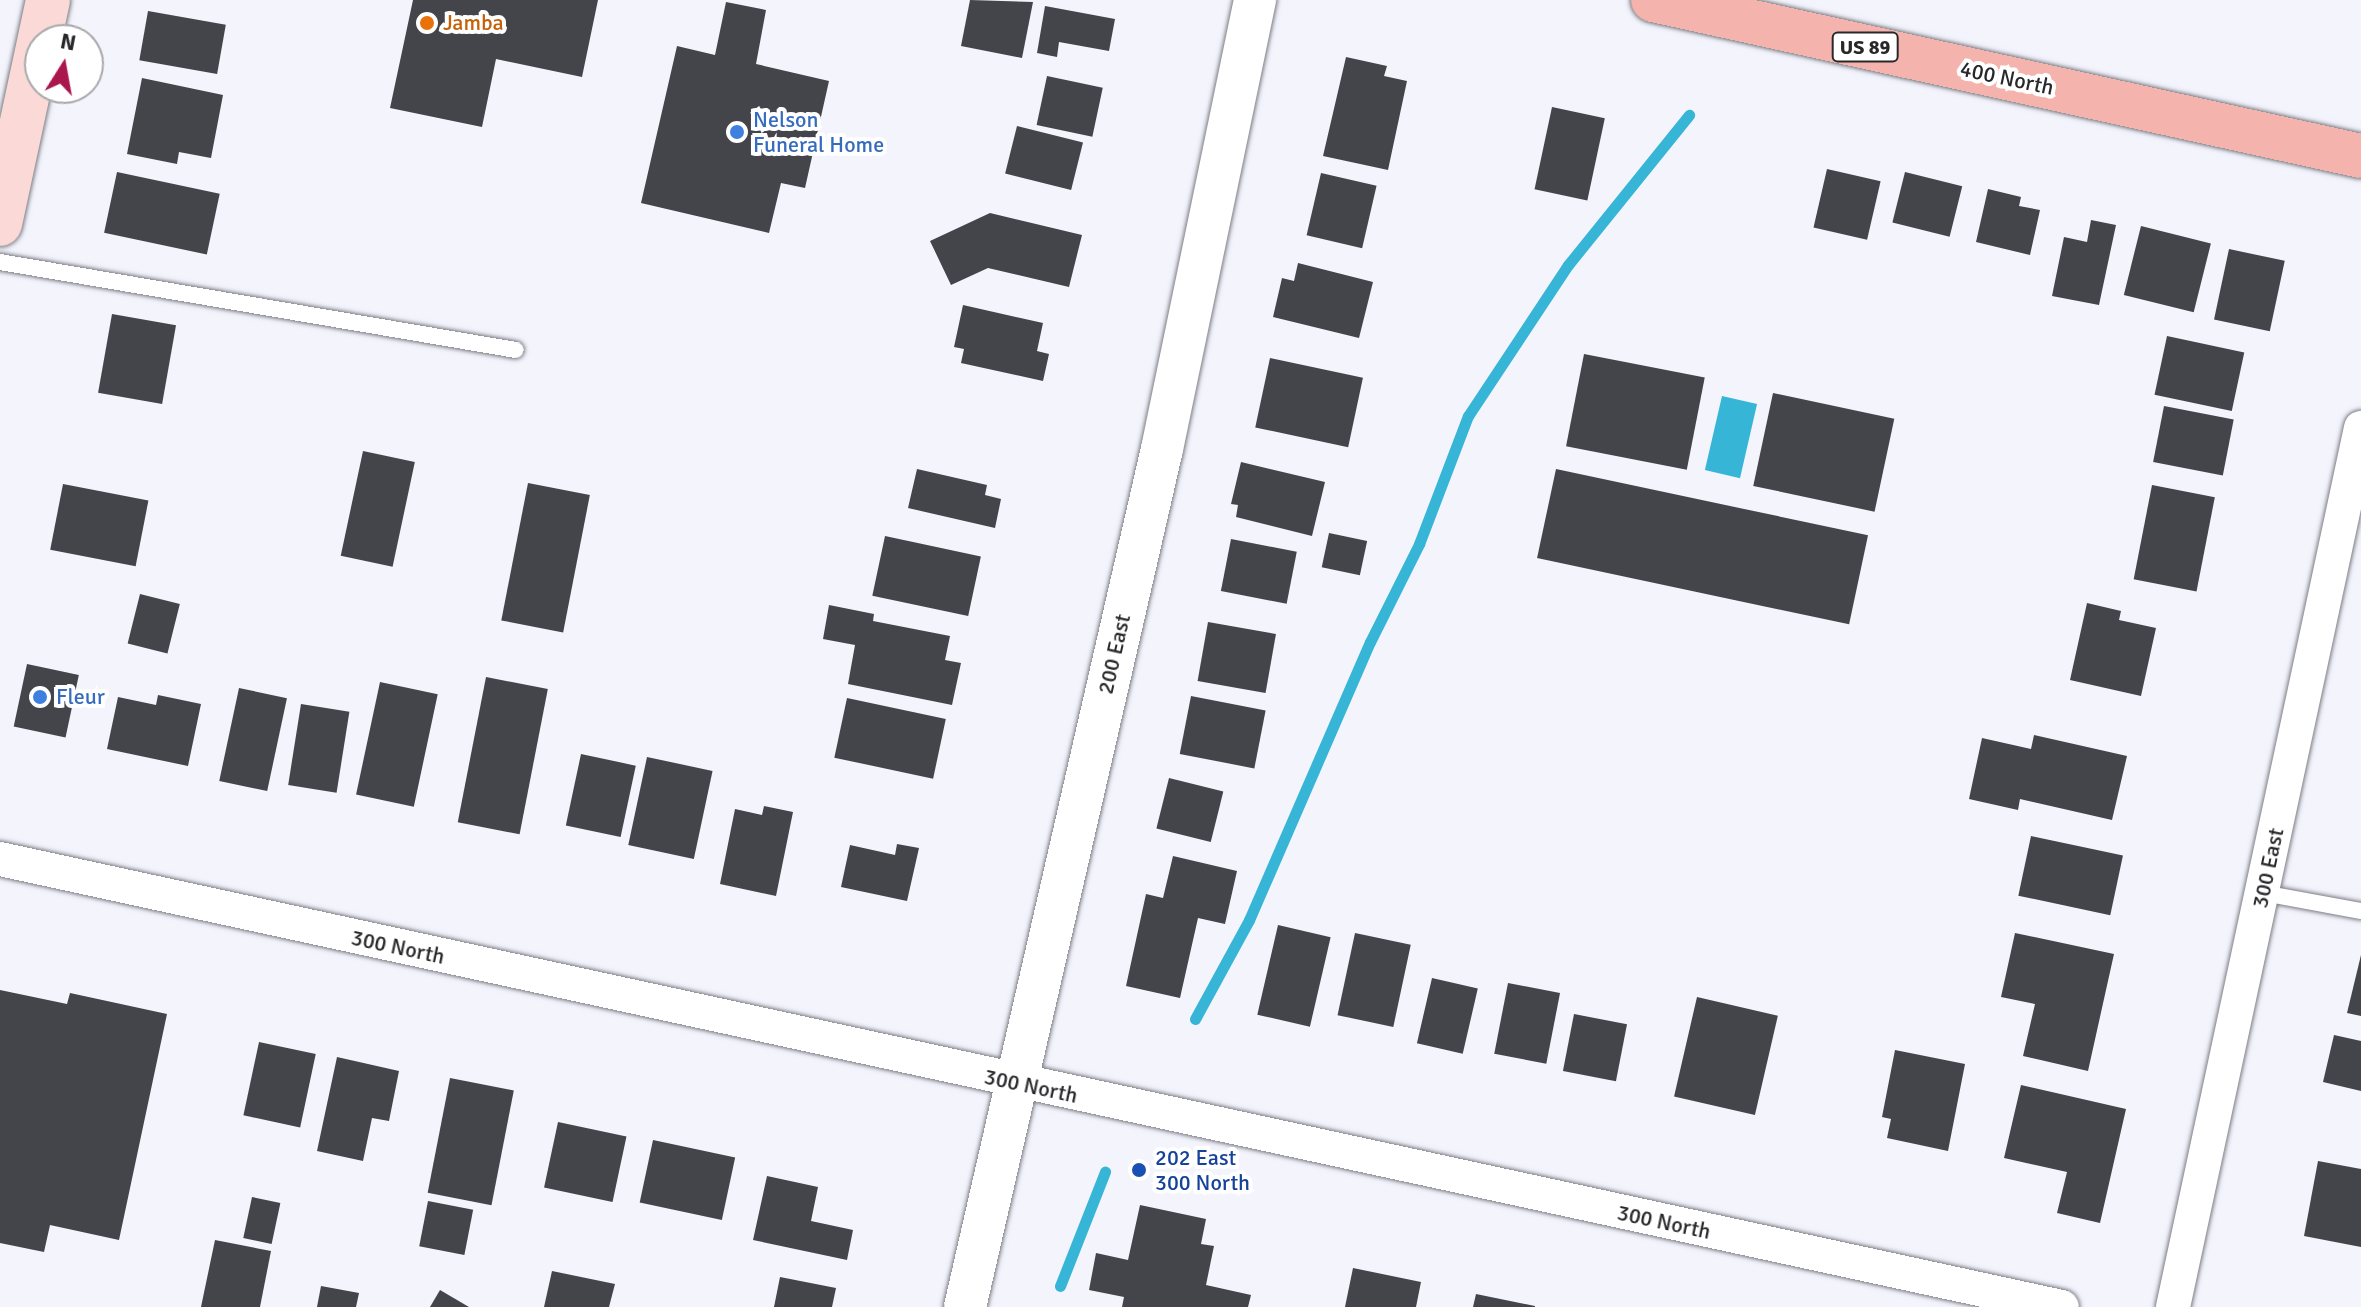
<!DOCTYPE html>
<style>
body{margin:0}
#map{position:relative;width:2361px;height:1307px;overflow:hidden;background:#f4f4fd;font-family:Signika,sans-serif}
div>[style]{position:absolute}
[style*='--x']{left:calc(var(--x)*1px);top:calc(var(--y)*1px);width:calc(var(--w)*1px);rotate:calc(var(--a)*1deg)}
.water>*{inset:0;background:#37b5d6;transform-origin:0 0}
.stream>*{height:11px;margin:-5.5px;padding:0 5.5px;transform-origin:5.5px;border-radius:5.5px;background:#37b5d6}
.building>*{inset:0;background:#44444b;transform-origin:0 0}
.roads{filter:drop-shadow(0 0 2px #7d7d85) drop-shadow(0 0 2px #7d7d85)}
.service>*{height:16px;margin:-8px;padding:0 8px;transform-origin:8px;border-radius:8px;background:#fff}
.minor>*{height:34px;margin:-17px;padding:0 17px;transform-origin:17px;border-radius:17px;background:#fff}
.tertiary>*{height:42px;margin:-21px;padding:0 21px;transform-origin:21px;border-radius:21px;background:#fff}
.secondary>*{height:44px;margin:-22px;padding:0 22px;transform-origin:22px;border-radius:22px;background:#fad9d6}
.primary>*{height:44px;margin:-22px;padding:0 22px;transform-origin:22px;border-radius:22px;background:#f5b3ae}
.dots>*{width:22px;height:22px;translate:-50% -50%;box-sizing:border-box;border:4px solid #fff;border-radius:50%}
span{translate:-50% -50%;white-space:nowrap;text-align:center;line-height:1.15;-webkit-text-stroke:8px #fff;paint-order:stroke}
.shield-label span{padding:2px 6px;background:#fff;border:2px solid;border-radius:6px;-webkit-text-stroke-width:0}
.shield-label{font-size:20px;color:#28282b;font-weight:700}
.food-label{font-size:22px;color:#c56008}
.left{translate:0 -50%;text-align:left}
.street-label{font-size:22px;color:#28282b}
.shop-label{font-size:22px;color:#366cbe}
.transit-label{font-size:22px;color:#164399}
.north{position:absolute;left:24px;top:24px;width:80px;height:80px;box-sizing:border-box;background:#fff;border:2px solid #a9a9aa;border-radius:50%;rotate:11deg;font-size:22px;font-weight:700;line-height:32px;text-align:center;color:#28282b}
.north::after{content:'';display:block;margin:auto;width:28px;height:36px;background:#aa174c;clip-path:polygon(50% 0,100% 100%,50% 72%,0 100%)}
</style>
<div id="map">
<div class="water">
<div style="left:1722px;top:396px;width:36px;height:76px;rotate:13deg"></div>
</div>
<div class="stream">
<div style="--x:1195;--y:1019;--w:113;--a:-61.4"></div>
<div style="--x:1249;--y:920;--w:303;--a:-66.5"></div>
<div style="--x:1370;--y:642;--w:110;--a:-63.4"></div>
<div style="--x:1419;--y:544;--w:137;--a:-69.1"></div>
<div style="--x:1468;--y:416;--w:181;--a:-56.5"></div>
<div style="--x:1568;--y:265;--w:193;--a:-51.1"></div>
<div style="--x:1060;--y:1286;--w:123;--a:-68.5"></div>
</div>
<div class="building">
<div style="clip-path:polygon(413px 0,598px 0,582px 77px,496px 59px,482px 127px,390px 108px)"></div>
<div style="clip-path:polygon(970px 0,1033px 2px,1022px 58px,961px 46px)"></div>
<div style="clip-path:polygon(726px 2px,766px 10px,756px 64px,829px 81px,805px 188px,781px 183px,769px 233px,641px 203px,677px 46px,715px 55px)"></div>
<div style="clip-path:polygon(1045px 6px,1115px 19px,1109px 51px,1059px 42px,1057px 57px,1037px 53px)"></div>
<div style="left:148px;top:11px;width:79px;height:50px;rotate:10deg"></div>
<div style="clip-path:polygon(1346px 57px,1387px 66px,1384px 76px,1407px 81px,1388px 170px,1323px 156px)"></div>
<div style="left:1047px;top:76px;width:57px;height:50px;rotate:12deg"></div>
<div style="clip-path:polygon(142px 78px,223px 95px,211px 158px,179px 152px,177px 164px,127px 154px)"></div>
<div style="left:1552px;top:107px;width:54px;height:84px;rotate:12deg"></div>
<div style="left:1017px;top:126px;width:68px;height:49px;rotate:14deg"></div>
<div style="left:1827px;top:169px;width:55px;height:60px;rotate:13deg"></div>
<div style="left:117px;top:172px;width:105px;height:62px;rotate:12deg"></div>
<div style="left:1905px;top:172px;width:59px;height:52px;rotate:14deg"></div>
<div style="left:1321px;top:173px;width:57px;height:64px;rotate:13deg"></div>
<div style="clip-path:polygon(1988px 189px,2021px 197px,2019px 206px,2040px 210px,2030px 255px,1976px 242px)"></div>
<div style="clip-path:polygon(990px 213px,1082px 235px,1069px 287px,988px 268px,951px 285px,930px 241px)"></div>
<div style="clip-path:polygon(2091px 220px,2116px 225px,2099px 305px,2052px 296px,2064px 237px,2087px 242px)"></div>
<div style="left:2141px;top:226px;width:72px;height:71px;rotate:14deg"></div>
<div style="left:2229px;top:249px;width:57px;height:72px;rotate:12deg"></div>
<div style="clip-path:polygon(1298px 263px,1373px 282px,1359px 338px,1273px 317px,1282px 278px,1294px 281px)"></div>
<div style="clip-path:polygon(963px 305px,1043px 323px,1037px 351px,1049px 354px,1043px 381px,961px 363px,964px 349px,954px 347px)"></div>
<div style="left:112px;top:314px;width:65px;height:80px;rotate:10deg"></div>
<div style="left:2167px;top:336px;width:79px;height:60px;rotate:12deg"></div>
<div style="left:1584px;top:354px;width:123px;height:94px;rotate:11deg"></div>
<div style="left:1270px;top:358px;width:95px;height:71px;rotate:12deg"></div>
<div style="left:1773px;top:393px;width:124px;height:95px;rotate:12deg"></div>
<div style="left:2164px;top:406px;width:71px;height:57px;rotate:11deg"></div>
<div style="left:363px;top:451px;width:53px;height:107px;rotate:12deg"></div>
<div style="clip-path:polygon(1241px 462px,1325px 482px,1312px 536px,1236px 517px,1238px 505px,1231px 504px)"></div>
<div style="clip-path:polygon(917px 469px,987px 485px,985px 495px,1001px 499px,995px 528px,908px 508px)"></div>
<div style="left:1556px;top:469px;width:319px;height:91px;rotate:12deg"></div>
<div style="left:528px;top:483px;width:63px;height:140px;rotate:11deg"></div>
<div style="left:63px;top:484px;width:87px;height:67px;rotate:11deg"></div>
<div style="left:2152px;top:485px;width:64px;height:96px;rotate:11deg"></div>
<div style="left:1329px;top:533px;width:39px;height:35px;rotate:12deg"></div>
<div style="left:885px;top:536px;width:98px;height:61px;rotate:12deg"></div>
<div style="left:1231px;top:539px;width:67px;height:53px;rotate:11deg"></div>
<div style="left:140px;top:594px;width:41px;height:51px;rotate:14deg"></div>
<div style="clip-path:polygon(2087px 603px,2121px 611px,2119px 620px,2156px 628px,2141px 696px,2070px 680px)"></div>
<div style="clip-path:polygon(829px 605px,874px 614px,873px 621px,950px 636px,945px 660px,961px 663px,952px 705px,848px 684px,855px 645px,823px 639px)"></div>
<div style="left:1208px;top:622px;width:69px;height:60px;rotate:10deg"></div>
<div style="left:27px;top:664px;width:53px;height:64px;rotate:12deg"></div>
<div style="left:486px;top:677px;width:63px;height:148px;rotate:11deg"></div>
<div style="left:380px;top:682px;width:59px;height:115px;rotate:12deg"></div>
<div style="left:239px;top:688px;width:49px;height:95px;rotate:12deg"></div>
<div style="clip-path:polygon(158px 695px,201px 704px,188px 766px,107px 749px,118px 697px,156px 705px)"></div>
<div style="left:1191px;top:696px;width:76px;height:59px;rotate:11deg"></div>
<div style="left:847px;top:698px;width:101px;height:61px;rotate:12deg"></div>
<div style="left:301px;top:704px;width:49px;height:82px;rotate:9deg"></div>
<div style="clip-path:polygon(2034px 735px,2127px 756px,2112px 820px,2020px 799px,2018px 810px,1969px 799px,1982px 738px,2031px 749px)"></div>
<div style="left:581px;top:754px;width:56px;height:73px;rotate:12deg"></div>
<div style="left:647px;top:757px;width:67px;height:90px;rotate:12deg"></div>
<div style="left:1169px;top:778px;width:56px;height:52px;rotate:14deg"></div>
<div style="clip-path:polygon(764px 806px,793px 812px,776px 896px,720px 884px,735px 809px,762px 815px)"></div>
<div style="left:2031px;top:836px;width:94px;height:61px;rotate:12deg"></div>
<div style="clip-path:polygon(897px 844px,919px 848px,907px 901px,841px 887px,850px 845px,895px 855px)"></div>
<div style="clip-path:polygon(1173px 856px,1237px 871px,1225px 924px,1198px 918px,1180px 998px,1126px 986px,1146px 894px,1163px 898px)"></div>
<div style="left:1278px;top:925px;width:54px;height:92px;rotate:13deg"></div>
<div style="left:1355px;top:933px;width:57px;height:84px;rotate:12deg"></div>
<div style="clip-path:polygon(2015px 933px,2114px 954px,2088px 1071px,2023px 1056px,2035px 1004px,2001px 997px)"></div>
<div style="clip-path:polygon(2361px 955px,2361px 1016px,2347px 1013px)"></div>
<div style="left:1432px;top:978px;width:47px;height:67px;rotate:13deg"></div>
<div style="left:1508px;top:983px;width:53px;height:72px;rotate:11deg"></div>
<div style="clip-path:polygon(0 990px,67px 1004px,70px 993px,167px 1014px,119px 1240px,50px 1225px,44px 1252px,0 1243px)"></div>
<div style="left:1697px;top:997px;width:83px;height:102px;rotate:13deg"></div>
<div style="left:1574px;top:1014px;width:54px;height:58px;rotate:11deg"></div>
<div style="clip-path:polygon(2334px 1035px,2361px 1041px,2361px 1091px,2323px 1082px)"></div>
<div style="left:259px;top:1042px;width:58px;height:75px;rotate:12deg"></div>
<div style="clip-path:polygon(1895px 1050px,1965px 1064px,1948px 1151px,1887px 1138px,1891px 1119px,1882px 1117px)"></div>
<div style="clip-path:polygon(337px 1057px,399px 1071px,389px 1121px,372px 1118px,363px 1161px,317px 1151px)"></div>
<div style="left:450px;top:1078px;width:65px;height:117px;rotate:11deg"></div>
<div style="clip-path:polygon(2021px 1085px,2126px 1109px,2100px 1223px,2057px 1213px,2067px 1172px,2004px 1158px)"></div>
<div style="left:558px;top:1122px;width:70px;height:67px;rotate:12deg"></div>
<div style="left:653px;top:1140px;width:84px;height:64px;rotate:12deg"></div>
<div style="clip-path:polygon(2318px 1161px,2361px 1169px,2361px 1247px,2304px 1236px)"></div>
<div style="clip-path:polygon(767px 1176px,818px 1187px,811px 1221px,853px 1230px,847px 1260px,753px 1240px)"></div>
<div style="left:252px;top:1197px;width:29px;height:42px;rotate:12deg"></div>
<div style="left:428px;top:1201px;width:46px;height:46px;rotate:11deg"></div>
<div style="clip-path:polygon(1140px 1205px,1206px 1219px,1201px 1244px,1214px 1246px,1206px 1285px,1251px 1295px,1248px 1307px,1122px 1307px,1124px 1297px,1089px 1290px,1096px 1253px,1128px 1260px)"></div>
<div style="clip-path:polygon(215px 1240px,271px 1251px,260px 1307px,201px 1307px)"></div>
<div style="clip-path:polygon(1353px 1268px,1421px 1282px,1416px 1307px,1345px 1307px)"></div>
<div style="clip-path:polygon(552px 1271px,615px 1284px,609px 1307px,544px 1307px)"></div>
<div style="clip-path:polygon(780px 1277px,836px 1288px,832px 1307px,774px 1307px)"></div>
<div style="clip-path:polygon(321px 1286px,359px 1293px,356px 1307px,317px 1307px)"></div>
<div style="clip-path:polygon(440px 1290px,469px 1307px,430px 1307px)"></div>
<div style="clip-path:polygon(1476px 1294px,1535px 1306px,1535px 1307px,1473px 1307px)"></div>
</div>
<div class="roads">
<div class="service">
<div style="--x:0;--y:262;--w:523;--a:9.68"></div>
<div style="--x:2263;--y:893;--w:100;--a:10.4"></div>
</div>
<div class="minor">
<div style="--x:0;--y:859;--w:2110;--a:12.26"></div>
<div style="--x:2173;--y:1307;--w:899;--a:-77.93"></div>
</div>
<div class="tertiary">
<div style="--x:965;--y:1307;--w:880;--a:-77.07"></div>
<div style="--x:1162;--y:449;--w:459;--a:-78.3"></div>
</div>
<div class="secondary">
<div style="--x:0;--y:224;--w:229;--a:-77.9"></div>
</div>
<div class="primary">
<div style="--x:1653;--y:0;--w:725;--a:12.43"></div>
</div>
</div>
<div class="dots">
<div style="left:427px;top:23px;background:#e8710a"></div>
<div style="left:737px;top:132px;background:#3f7fe0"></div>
<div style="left:40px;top:697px;background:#3f7fe0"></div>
<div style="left:1139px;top:1170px;background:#1a4fb4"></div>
</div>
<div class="shield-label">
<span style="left:1865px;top:47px">US 89</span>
</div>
<div class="food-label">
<span class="left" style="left:443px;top:23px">Jamba</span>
</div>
<div class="street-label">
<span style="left:2007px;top:78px;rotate:12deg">400 North</span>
<span style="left:1114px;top:654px;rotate:-77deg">200 East</span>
<span style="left:2268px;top:868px;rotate:-78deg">300 East</span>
<span style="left:398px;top:947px;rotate:12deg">300 North</span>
<span style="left:1031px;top:1086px;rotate:12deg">300 North</span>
<span style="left:1664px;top:1222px;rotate:12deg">300 North</span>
</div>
<div class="shop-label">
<span class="left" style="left:753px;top:132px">Nelson<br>Funeral Home</span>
<span class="left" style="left:56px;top:697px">Fleur</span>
</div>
<div class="transit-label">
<span class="left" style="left:1155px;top:1170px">202 East<br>300 North</span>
</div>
<div class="north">N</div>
</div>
